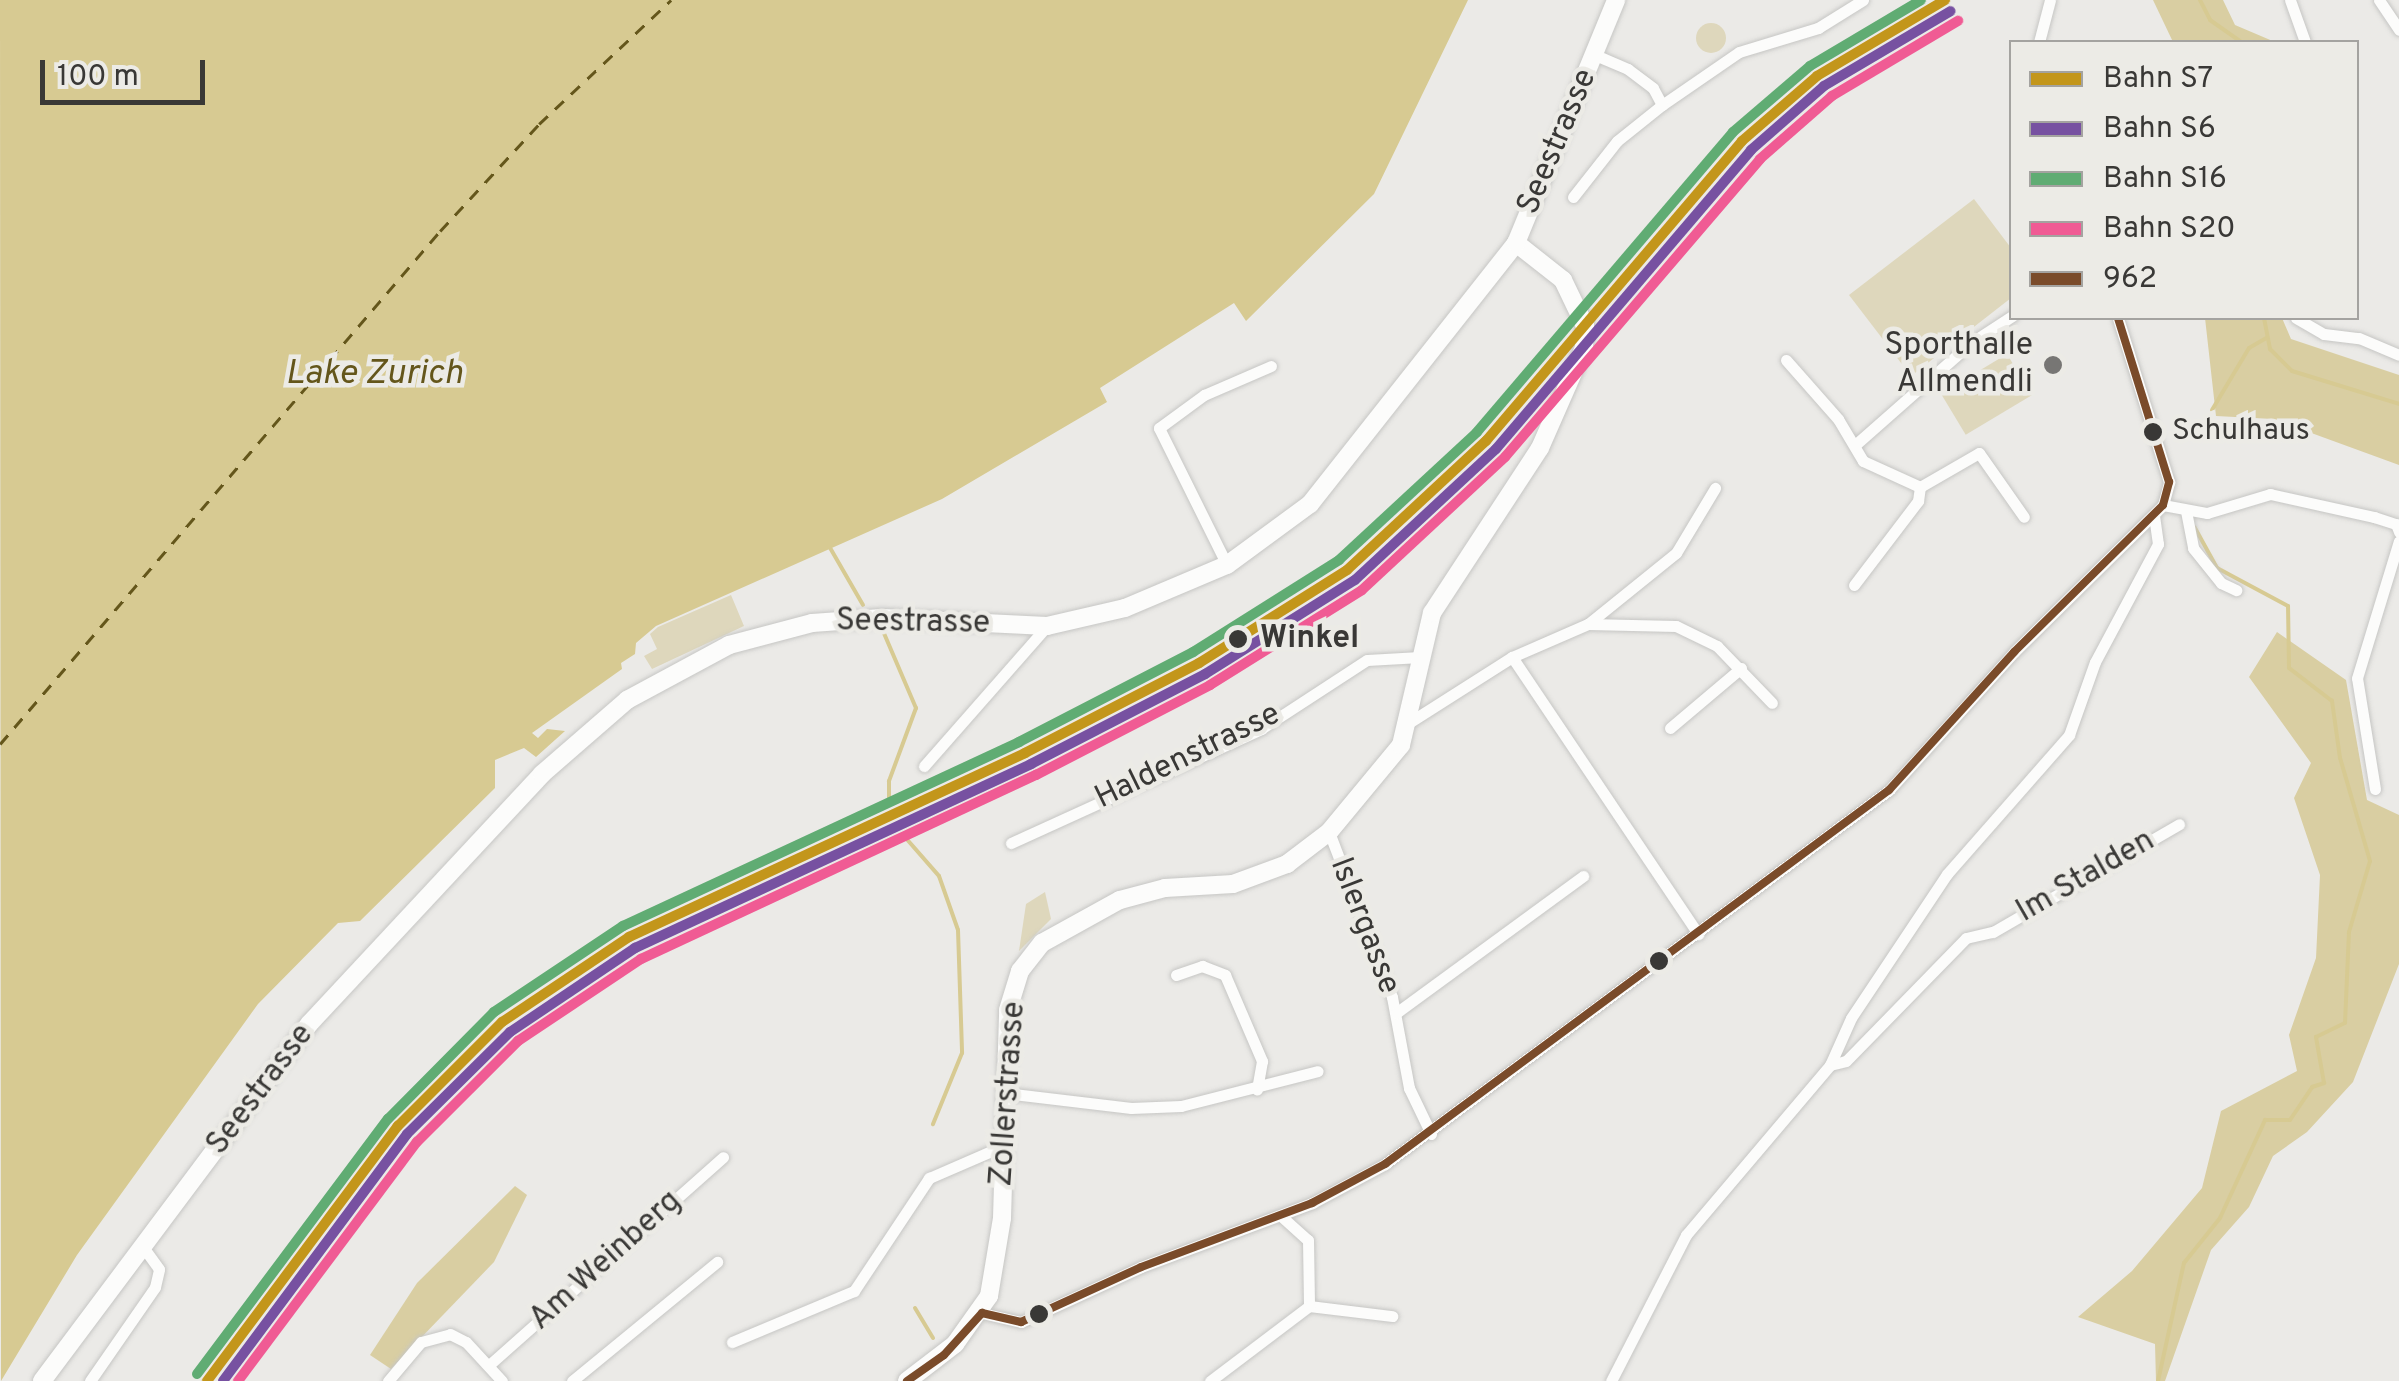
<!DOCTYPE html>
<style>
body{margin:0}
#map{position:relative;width:2399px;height:1381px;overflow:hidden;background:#ebeae7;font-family:Overpass,sans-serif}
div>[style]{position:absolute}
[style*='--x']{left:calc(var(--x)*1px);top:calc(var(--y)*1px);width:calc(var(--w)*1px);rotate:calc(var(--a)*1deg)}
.green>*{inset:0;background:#ded7bc;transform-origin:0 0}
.round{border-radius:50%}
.forest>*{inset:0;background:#d9cea2}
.water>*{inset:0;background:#d7ca92}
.stream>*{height:4px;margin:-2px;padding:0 2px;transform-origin:2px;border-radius:2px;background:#d7ca92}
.ferry>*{height:2.5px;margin-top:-1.25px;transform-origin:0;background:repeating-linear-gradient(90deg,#64561b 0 12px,transparent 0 22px)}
.roads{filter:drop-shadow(0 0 2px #c6c6c4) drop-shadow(0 0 2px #c6c6c4)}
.street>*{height:11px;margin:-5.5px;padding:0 5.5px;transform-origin:5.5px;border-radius:5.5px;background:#fcfcfb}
.secondary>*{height:18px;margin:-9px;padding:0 9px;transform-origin:9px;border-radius:9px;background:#fcfcfb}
.primary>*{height:18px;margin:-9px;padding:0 9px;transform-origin:9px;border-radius:9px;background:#fcfcfb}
.bus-1>*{height:8px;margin:-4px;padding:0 4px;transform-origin:4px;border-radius:4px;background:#7a4b2a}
.rail-1>*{height:10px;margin:-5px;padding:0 5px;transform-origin:5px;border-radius:5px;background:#c3961b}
.rail-2>*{height:10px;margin:-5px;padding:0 5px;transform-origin:5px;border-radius:5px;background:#7751a1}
.rail-3>*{height:10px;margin:-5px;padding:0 5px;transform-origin:5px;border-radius:5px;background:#60ac73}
.rail-4>*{height:10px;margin:-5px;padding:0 5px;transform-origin:5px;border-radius:5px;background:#f05b94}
.dots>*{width:28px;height:28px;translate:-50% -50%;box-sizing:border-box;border:5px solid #ecebe6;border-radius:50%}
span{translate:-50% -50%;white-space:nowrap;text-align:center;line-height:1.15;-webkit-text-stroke:9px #ecebe6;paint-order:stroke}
.bus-label{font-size:30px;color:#393836}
.left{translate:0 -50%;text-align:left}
.street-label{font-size:32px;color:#393836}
.poi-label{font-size:32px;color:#393836}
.right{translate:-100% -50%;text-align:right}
.stop-label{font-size:32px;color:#393836;font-weight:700}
.water-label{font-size:35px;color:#64561b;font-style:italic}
.legend{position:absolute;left:2009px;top:40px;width:350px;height:280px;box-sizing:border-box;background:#ecebe6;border:2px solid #a4a3a0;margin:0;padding:12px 18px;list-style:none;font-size:30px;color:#393836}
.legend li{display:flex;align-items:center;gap:20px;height:50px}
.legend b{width:50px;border:2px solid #a4a3a0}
.scale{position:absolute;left:40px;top:60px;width:165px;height:45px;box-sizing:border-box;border:5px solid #393836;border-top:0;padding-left:12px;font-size:30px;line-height:35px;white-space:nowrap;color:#393836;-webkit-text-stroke:8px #ecebe6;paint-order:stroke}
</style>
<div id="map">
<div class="green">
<div class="round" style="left:1696px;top:23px;width:30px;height:30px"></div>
<div style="clip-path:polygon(1974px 199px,2011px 248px,2011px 298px,1911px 376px,1849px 295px)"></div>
<div style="left:2007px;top:354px;width:48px;height:77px;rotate:59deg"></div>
<div style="clip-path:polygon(731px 595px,744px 626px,652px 669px,644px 656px,657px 649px,650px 634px,658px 627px)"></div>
<div style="clip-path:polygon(1045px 892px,1051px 919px,1019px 951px,1026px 904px)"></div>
</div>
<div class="forest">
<div style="clip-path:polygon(2153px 0,2223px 0,2235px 25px,2275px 42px,2173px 42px)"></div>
<div style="clip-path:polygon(2205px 318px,2282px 318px,2291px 339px,2399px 375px,2399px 465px,2273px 419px,2216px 416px)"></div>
<div style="clip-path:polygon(2277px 632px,2346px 680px,2367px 800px,2399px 815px,2399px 964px,2353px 1082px,2307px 1132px,2273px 1156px,2249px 1207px,2211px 1250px,2165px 1381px,2156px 1381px,2155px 1344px,2078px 1317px,2132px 1271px,2202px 1188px,2221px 1111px,2297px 1071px,2289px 1035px,2316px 958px,2320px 875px,2294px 798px,2311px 763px,2249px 677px)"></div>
<div style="clip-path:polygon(515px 1186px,527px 1195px,494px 1262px,391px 1369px,370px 1355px,417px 1283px)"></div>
</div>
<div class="water">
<div style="clip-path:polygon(0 0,1468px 0,1374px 194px,1246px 321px,1234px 303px,1100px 388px,1107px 402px,942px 499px,656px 626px,636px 643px,635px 654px,621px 663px,622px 669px,532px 733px,538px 738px,547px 729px,565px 731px,536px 757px,524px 748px,495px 760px,495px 788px,360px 921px,338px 923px,258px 1004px,77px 1255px,1px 1381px)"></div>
</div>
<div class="stream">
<div style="--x:2200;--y:0;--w:22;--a:63"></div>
<div style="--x:2210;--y:20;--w:38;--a:35"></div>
<div style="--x:2264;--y:318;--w:32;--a:79"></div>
<div style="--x:2270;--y:349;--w:31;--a:45"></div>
<div style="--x:2292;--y:371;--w:112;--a:17.1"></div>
<div style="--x:2212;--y:410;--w:72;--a:-59.2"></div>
<div style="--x:2249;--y:348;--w:20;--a:-30"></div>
<div style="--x:829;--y:546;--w:68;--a:60"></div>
<div style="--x:883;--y:631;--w:84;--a:66.8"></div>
<div style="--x:916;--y:708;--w:78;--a:110.3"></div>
<div style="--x:889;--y:781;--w:19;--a:90"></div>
<div style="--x:904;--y:836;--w:53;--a:48.8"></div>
<div style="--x:939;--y:876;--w:57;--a:70.6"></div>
<div style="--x:958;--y:930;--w:123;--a:88.1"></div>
<div style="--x:962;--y:1053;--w:77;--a:112.2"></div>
<div style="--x:915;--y:1308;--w:35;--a:59"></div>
<div style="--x:2158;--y:1381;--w:121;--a:-77.6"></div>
<div style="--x:2184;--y:1263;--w:58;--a:-51.3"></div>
<div style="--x:2220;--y:1218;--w:108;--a:-65.3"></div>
<div style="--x:2265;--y:1120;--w:25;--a:0"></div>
<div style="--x:2290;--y:1120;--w:40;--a:-56"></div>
<div style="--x:2312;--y:1087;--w:13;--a:-18"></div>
<div style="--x:2324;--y:1083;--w:47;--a:-99.9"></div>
<div style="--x:2316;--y:1037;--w:32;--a:-26"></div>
<div style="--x:2345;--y:1023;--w:91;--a:-87.5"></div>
<div style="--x:2349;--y:932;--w:74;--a:-73.5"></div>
<div style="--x:2370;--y:861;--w:107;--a:-106.2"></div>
<div style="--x:2340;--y:758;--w:58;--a:-98"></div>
<div style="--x:2332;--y:701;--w:54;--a:-142.5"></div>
<div style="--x:2289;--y:668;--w:62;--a:-90.9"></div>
<div style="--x:2288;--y:606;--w:81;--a:-151.8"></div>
<div style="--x:2217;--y:568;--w:46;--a:-118.8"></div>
</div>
<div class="ferry">
<div style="--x:0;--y:744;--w:676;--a:-49.38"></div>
<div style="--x:440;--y:231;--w:146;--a:-47.2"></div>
<div style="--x:539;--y:124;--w:181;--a:-43.2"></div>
</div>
<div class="roads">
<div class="street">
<div style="--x:2290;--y:0;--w:45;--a:70.3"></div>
<div style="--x:2379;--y:0;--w:36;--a:56"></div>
<div style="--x:2039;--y:42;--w:43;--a:-75.3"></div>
<div style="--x:1662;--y:105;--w:93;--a:-34.5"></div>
<div style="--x:1739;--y:52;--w:83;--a:-16.9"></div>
<div style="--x:1818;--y:28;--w:53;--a:-31.9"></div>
<div style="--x:1573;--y:197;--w:71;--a:-51.8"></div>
<div style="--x:1617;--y:141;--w:58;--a:-38.7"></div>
<div style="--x:1662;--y:105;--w:19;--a:-118"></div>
<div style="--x:1653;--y:88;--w:31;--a:-143"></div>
<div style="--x:1628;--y:69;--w:36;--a:-157"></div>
<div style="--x:2296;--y:318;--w:32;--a:30"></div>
<div style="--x:2324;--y:334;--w:35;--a:7"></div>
<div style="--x:2359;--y:338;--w:43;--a:23"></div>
<div style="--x:1786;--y:360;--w:79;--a:48.6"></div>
<div style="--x:1838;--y:419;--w:49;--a:59.2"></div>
<div style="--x:1863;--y:461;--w:63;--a:24.5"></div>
<div style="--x:1855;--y:445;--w:156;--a:-41.4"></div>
<div style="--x:1972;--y:342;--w:48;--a:-33"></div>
<div style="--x:2163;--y:505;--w:45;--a:10.3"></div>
<div style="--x:2207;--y:513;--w:66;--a:-16.8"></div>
<div style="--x:2270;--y:494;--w:107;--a:12.5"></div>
<div style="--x:2374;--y:517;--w:23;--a:18"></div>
<div style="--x:2396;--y:524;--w:9;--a:69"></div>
<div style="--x:2186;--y:511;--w:38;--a:79"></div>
<div style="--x:2193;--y:548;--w:45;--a:51.3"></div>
<div style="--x:2221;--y:583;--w:17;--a:25"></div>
<div style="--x:1227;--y:565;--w:153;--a:-116.4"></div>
<div style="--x:1159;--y:428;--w:56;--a:-36.3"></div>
<div style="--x:1204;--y:395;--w:73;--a:-23.4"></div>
<div style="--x:1854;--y:585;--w:106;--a:-52.7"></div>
<div style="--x:1918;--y:501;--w:14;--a:-82"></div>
<div style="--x:1920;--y:487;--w:68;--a:-30"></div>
<div style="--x:1979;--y:453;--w:78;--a:54.9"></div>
<div style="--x:1588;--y:624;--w:113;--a:-38.9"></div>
<div style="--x:1676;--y:553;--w:76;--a:-59"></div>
<div style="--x:1512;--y:657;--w:334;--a:56.1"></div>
<div style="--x:1410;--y:722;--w:121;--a:-32.5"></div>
<div style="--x:1512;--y:657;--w:83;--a:-23.5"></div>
<div style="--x:1588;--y:624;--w:88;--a:1.3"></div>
<div style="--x:1676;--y:626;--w:46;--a:26"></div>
<div style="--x:1717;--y:646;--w:79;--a:46"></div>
<div style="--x:1670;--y:728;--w:93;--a:-40.2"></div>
<div style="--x:924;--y:766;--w:186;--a:-48.7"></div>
<div style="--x:2375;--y:789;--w:112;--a:-99.2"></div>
<div style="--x:2357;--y:678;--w:143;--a:-73"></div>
<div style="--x:1329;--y:832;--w:177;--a:69.1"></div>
<div style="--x:1392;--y:997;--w:93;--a:79.4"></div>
<div style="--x:1409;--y:1088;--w:51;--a:64.4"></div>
<div style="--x:1011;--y:843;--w:275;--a:-24.5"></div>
<div style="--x:1261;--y:729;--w:126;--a:-33.1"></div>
<div style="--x:1367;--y:660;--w:53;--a:-3.2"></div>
<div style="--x:1176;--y:975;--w:28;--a:-19"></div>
<div style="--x:1202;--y:966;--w:25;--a:21"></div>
<div style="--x:1225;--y:975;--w:94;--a:66.7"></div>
<div style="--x:1262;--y:1061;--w:29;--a:100"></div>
<div style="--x:1396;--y:1013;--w:232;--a:-36.2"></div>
<div style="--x:1830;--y:1065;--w:51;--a:-65.9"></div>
<div style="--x:1851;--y:1018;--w:173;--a:-56.3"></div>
<div style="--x:1947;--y:874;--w:185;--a:-48.7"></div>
<div style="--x:2069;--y:735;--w:77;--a:-70.4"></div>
<div style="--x:2095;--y:662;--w:134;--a:-61.9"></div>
<div style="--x:2158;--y:544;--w:27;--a:-98"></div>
<div style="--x:1005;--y:1093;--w:127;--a:6.8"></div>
<div style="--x:1131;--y:1108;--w:50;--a:-2.3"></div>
<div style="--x:1181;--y:1106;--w:141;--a:-14.3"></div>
<div style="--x:1281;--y:1216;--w:36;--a:42"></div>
<div style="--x:1308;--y:1240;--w:66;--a:89.1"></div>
<div style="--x:1309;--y:1306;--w:84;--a:6.9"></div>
<div style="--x:982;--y:1313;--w:40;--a:13"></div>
<div style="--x:1021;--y:1322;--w:132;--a:-24.6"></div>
<div style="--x:1141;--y:1267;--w:183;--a:-20.5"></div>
<div style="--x:1312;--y:1203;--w:83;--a:-28.1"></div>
<div style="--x:1385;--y:1164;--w:628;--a:-36.58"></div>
<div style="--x:1889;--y:790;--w:186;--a:-47.8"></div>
<div style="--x:2014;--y:652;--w:209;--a:-44.6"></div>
<div style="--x:2163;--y:505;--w:24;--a:-75"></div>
<div style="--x:2169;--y:482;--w:172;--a:-107.3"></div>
<div style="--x:732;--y:1342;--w:132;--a:-22.7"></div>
<div style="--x:854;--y:1291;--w:136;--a:-56.4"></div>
<div style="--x:929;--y:1178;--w:81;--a:-23.4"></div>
<div style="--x:489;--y:1365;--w:313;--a:-41.6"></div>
<div style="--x:90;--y:1381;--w:114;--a:-55.3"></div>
<div style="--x:155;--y:1287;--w:18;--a:-77"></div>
<div style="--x:159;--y:1269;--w:24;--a:-126"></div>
<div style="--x:388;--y:1381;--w:51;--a:-49.8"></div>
<div style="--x:421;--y:1342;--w:30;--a:-15"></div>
<div style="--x:450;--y:1334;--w:18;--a:27"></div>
<div style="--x:466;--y:1342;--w:53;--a:47.3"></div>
<div style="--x:572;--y:1381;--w:188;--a:-39.4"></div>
<div style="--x:1210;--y:1381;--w:124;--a:-37.1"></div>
<div style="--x:1611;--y:1381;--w:164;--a:-62.8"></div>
<div style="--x:1686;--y:1235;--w:223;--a:-49.7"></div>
<div style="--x:1830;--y:1065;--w:16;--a:-14"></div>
<div style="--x:1846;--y:1061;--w:172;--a:-45.7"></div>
<div style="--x:1966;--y:938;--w:28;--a:-13"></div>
<div style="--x:1993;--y:932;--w:215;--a:-30.1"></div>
</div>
<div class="secondary">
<div style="--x:907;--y:1381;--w:61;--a:-37.6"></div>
<div style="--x:955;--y:1344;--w:59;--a:-54.7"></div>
<div style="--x:989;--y:1296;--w:79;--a:-80.5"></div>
<div style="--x:1002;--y:1218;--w:208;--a:-88.3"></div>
<div style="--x:1008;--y:1010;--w:41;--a:-72.9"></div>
<div style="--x:1020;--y:971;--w:36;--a:-52"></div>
<div style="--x:1042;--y:943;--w:89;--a:-28.9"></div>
<div style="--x:1120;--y:900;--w:47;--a:-14.9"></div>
<div style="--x:1165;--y:888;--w:68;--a:-3.4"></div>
<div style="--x:1233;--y:884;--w:58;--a:-20.3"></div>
<div style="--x:1287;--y:864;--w:53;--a:-37.3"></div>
<div style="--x:1329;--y:832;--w:113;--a:-50.4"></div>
<div style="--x:1401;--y:745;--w:136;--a:-76.8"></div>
<div style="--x:1432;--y:613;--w:197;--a:-56.8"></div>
<div style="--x:1540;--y:448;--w:109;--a:-66.3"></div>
<div style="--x:1584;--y:348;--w:22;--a:-87"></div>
<div style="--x:1585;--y:326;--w:51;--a:-115.6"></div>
<div style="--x:1563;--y:280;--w:60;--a:-141.8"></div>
</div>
<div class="primary">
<div style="--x:42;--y:1381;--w:447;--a:-53.2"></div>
<div style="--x:310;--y:1023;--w:340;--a:-47"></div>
<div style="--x:542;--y:774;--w:113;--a:-41"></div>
<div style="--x:627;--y:700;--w:116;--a:-28.3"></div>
<div style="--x:729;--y:645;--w:86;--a:-14.8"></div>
<div style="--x:812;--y:623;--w:70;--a:-4.1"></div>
<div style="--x:882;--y:618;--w:165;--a:2.8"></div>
<div style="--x:1047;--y:626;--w:80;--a:-13"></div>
<div style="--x:1125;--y:608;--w:111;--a:-22.9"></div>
<div style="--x:1227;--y:565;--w:103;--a:-36.3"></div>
<div style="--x:1310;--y:504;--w:333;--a:-51.7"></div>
<div style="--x:1516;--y:243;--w:263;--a:-67.6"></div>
</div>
</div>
<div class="bus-1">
<div style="--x:907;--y:1381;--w:45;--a:-35.1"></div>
<div style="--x:944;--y:1355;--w:57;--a:-47.9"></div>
<div style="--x:982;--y:1313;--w:40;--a:13"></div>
<div style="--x:1021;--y:1322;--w:132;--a:-24.6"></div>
<div style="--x:1141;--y:1267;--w:183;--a:-20.5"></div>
<div style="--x:1312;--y:1203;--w:83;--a:-28.1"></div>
<div style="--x:1385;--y:1164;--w:628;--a:-36.58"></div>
<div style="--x:1889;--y:790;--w:186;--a:-47.8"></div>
<div style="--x:2014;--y:652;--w:209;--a:-44.6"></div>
<div style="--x:2163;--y:505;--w:24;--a:-75"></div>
<div style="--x:2169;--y:482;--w:172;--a:-107.3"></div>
</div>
<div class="rail-1">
<div style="--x:207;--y:1381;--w:319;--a:-53.2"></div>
<div style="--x:398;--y:1126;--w:147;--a:-45"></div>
<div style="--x:502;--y:1022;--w:153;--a:-33.8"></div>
<div style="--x:629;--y:937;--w:437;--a:-24.9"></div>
<div style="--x:1025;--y:753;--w:196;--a:-27.3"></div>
<div style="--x:1199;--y:663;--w:175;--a:-32.1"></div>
<div style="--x:1347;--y:570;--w:190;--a:-42.9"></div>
<div style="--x:1486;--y:441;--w:394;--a:-49.5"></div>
<div style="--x:1742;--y:141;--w:99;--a:-40.9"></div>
<div style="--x:1817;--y:76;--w:149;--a:-30.7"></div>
</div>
<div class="rail-2">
<div style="--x:223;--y:1381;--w:308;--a:-53.3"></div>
<div style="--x:407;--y:1134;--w:145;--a:-44.7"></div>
<div style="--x:510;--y:1032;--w:151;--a:-33.9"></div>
<div style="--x:635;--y:948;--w:437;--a:-24.9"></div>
<div style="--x:1031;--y:764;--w:196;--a:-27.3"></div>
<div style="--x:1205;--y:674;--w:177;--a:-32.1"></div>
<div style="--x:1355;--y:580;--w:192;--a:-42.9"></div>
<div style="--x:1496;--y:449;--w:393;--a:-49.5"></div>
<div style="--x:1751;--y:150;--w:97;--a:-41.2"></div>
<div style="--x:1824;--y:86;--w:147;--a:-30.6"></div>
</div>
<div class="rail-3">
<div style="--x:197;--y:1374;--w:319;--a:-53.2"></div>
<div style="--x:388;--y:1119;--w:151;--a:-45.3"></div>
<div style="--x:494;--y:1012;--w:155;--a:-33.7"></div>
<div style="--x:623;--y:926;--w:437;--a:-24.9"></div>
<div style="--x:1019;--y:742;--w:196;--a:-27.3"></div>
<div style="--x:1193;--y:652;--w:173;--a:-32.2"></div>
<div style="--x:1339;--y:560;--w:188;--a:-42.8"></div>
<div style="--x:1477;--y:432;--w:394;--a:-49.5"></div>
<div style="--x:1733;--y:132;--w:101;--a:-40.6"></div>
<div style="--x:1810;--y:66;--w:129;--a:-30.7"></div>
</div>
<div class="rail-4">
<div style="--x:238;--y:1381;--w:299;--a:-53.2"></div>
<div style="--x:417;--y:1142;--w:143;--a:-45"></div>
<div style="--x:518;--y:1041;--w:148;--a:-33.7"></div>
<div style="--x:641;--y:959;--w:436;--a:-25"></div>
<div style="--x:1036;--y:775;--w:196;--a:-27.3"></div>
<div style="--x:1210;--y:685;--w:179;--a:-32"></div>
<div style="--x:1362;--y:590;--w:195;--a:-42.9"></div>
<div style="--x:1505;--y:457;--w:392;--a:-49.4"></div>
<div style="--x:1760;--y:159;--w:96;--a:-41.2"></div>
<div style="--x:1832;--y:96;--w:147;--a:-30.8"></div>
</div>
<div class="dots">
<div style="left:2053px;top:365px;background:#777674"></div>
<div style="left:2153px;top:432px;background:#393836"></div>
<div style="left:1238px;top:639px;background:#393836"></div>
<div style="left:1659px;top:961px;background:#393836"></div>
<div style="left:1039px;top:1314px;background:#393836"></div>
</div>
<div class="bus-label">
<span class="left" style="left:2172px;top:432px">Schulhaus</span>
</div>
<div class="street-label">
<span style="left:1558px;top:142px;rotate:-67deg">Seestrasse</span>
<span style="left:913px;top:623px;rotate:1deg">Seestrasse</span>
<span style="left:1188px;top:757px;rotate:-26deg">Haldenstrasse</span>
<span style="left:2086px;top:877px;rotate:-30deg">Im Stalden</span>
<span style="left:1364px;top:926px;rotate:69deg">Islergasse</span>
<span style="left:261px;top:1090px;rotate:-53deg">Seestrasse</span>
<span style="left:1009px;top:1094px;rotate:-86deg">Zollerstrasse</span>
<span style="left:606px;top:1261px;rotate:-42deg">Am Weinberg</span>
</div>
<div class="poi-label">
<span class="right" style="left:2033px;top:365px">Sporthalle<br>Allmendli</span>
</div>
<div class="stop-label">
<span class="left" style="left:1260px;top:639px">Winkel</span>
</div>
<div class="water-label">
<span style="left:374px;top:374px">Lake Zurich</span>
</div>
<ul class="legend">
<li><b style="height:12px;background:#c3961b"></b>Bahn S7</li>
<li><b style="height:12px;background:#7751a1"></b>Bahn S6</li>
<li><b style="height:12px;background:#60ac73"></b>Bahn S16</li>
<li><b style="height:12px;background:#f05b94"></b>Bahn S20</li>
<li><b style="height:12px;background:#7a4b2a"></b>962</li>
</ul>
<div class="scale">100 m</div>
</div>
